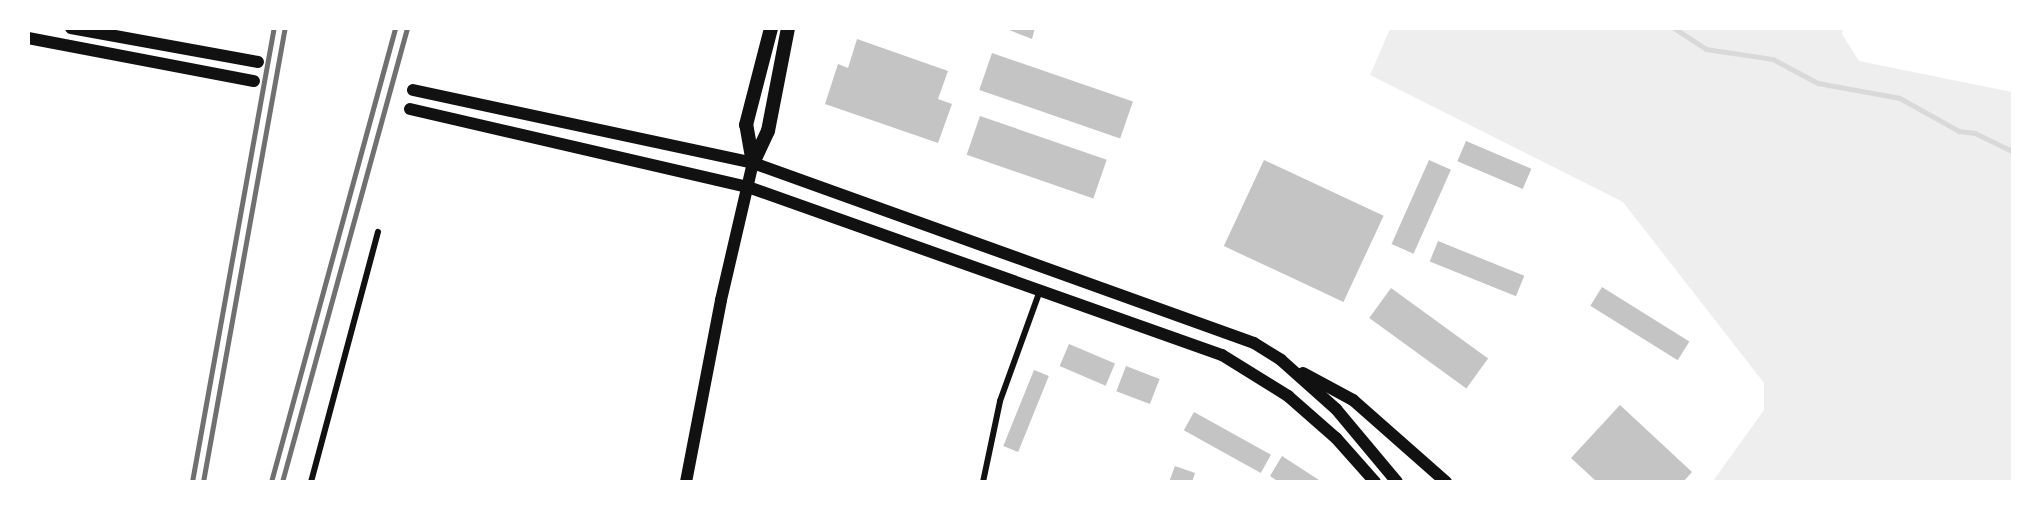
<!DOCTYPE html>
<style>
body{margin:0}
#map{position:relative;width:2041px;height:510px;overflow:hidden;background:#fff;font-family:Manrope,sans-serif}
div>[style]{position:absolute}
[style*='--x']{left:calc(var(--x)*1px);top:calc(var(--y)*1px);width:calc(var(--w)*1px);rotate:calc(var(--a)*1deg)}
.green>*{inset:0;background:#eee}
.stream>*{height:4.5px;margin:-2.25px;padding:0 2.25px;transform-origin:2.25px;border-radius:2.25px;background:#d9d9d9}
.building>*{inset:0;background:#c4c4c4;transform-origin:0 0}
.minor>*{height:6px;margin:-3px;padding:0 3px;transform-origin:3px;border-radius:3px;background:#111}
.secondary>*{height:12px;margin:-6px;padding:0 6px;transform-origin:6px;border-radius:6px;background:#111}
.primary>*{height:14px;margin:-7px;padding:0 7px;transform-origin:7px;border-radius:7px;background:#111}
.rail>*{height:4.5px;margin:-2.25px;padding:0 2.25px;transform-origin:2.25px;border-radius:2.25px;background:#707070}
span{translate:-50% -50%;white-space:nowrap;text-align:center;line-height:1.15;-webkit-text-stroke:6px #fff;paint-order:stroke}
.frame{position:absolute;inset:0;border:30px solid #fff;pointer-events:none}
</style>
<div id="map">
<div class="green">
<div style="clip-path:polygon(1843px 29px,1842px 34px,1859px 61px,2012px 92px,2012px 481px,1713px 481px,1764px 410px,1764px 383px,1623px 202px,1370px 75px,1390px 29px)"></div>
</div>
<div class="stream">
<div style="--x:1674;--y:28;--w:38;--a:33"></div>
<div style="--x:1706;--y:49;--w:68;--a:8.5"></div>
<div style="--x:1773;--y:59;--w:51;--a:28.1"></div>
<div style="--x:1818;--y:83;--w:83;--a:10.4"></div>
<div style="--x:1900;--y:98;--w:68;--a:29.2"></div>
<div style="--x:1959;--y:131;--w:16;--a:7"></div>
<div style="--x:1975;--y:133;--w:41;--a:25.9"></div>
</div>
<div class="building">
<div style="clip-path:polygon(1004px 28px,1035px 28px,1032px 39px)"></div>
<div style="clip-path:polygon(857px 39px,948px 71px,938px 99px,952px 104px,938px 143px,825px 104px,838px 64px,848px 68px)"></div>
<div style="left:992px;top:53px;width:149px;height:39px;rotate:19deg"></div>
<div style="left:980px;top:116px;width:134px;height:41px;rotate:19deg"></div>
<div style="left:1466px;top:141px;width:71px;height:22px;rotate:23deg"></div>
<div style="left:1264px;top:160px;width:132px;height:95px;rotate:25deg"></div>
<div style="left:1429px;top:160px;width:24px;height:92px;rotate:24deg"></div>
<div style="left:1438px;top:241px;width:93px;height:22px;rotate:22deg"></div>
<div style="left:1602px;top:287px;width:103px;height:22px;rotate:32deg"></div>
<div style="left:1391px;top:288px;width:120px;height:37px;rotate:36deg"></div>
<div style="left:1069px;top:344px;width:50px;height:24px;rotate:23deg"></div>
<div style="left:1126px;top:366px;width:36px;height:27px;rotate:21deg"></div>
<div style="left:1034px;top:370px;width:16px;height:82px;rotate:22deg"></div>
<div style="clip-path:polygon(1620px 405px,1692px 472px,1683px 482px,1597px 482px,1571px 458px)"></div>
<div style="left:1194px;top:412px;width:88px;height:21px;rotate:29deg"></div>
<div style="clip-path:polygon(1282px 456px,1322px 482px,1279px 482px,1270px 476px)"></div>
<div style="clip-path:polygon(1175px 466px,1195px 473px,1192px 482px,1169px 482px)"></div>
</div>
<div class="minor">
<div style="--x:311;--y:482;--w:259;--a:-75"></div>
<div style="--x:983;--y:482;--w:83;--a:-78.1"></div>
<div style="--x:1000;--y:401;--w:115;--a:-70.1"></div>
</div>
<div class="secondary">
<div style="--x:71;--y:28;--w:190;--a:10.3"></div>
<div style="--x:28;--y:38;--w:230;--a:10.8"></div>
<div style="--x:413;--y:90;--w:348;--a:12.1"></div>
<div style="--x:753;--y:163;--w:532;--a:19.76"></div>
<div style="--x:1254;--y:343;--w:32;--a:32"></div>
<div style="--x:1281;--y:360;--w:74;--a:41.7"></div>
<div style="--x:1336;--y:409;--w:95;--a:50.1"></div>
<div style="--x:410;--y:109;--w:347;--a:13"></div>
<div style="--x:748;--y:187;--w:503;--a:19.52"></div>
<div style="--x:1222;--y:355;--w:78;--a:31.8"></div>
<div style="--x:1288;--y:396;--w:64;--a:41.2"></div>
<div style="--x:1336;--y:438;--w:59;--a:48.4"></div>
<div style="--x:1303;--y:373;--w:57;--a:28.4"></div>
<div style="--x:1353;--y:400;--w:124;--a:41.4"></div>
<div style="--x:686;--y:482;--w:185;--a:-79.1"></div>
<div style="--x:721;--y:300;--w:141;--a:-76.9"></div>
</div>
<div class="primary">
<div style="--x:753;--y:163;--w:35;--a:-65"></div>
<div style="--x:768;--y:131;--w:105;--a:-79"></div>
<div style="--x:753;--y:163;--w:39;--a:-100"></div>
<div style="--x:746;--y:125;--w:100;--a:-75.5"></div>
</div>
<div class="rail">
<div style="--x:192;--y:482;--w:461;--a:-79.8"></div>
<div style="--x:203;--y:482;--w:461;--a:-79.8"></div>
<div style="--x:271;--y:482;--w:471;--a:-74.7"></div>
<div style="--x:282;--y:482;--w:471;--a:-74.6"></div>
</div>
<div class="frame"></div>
</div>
